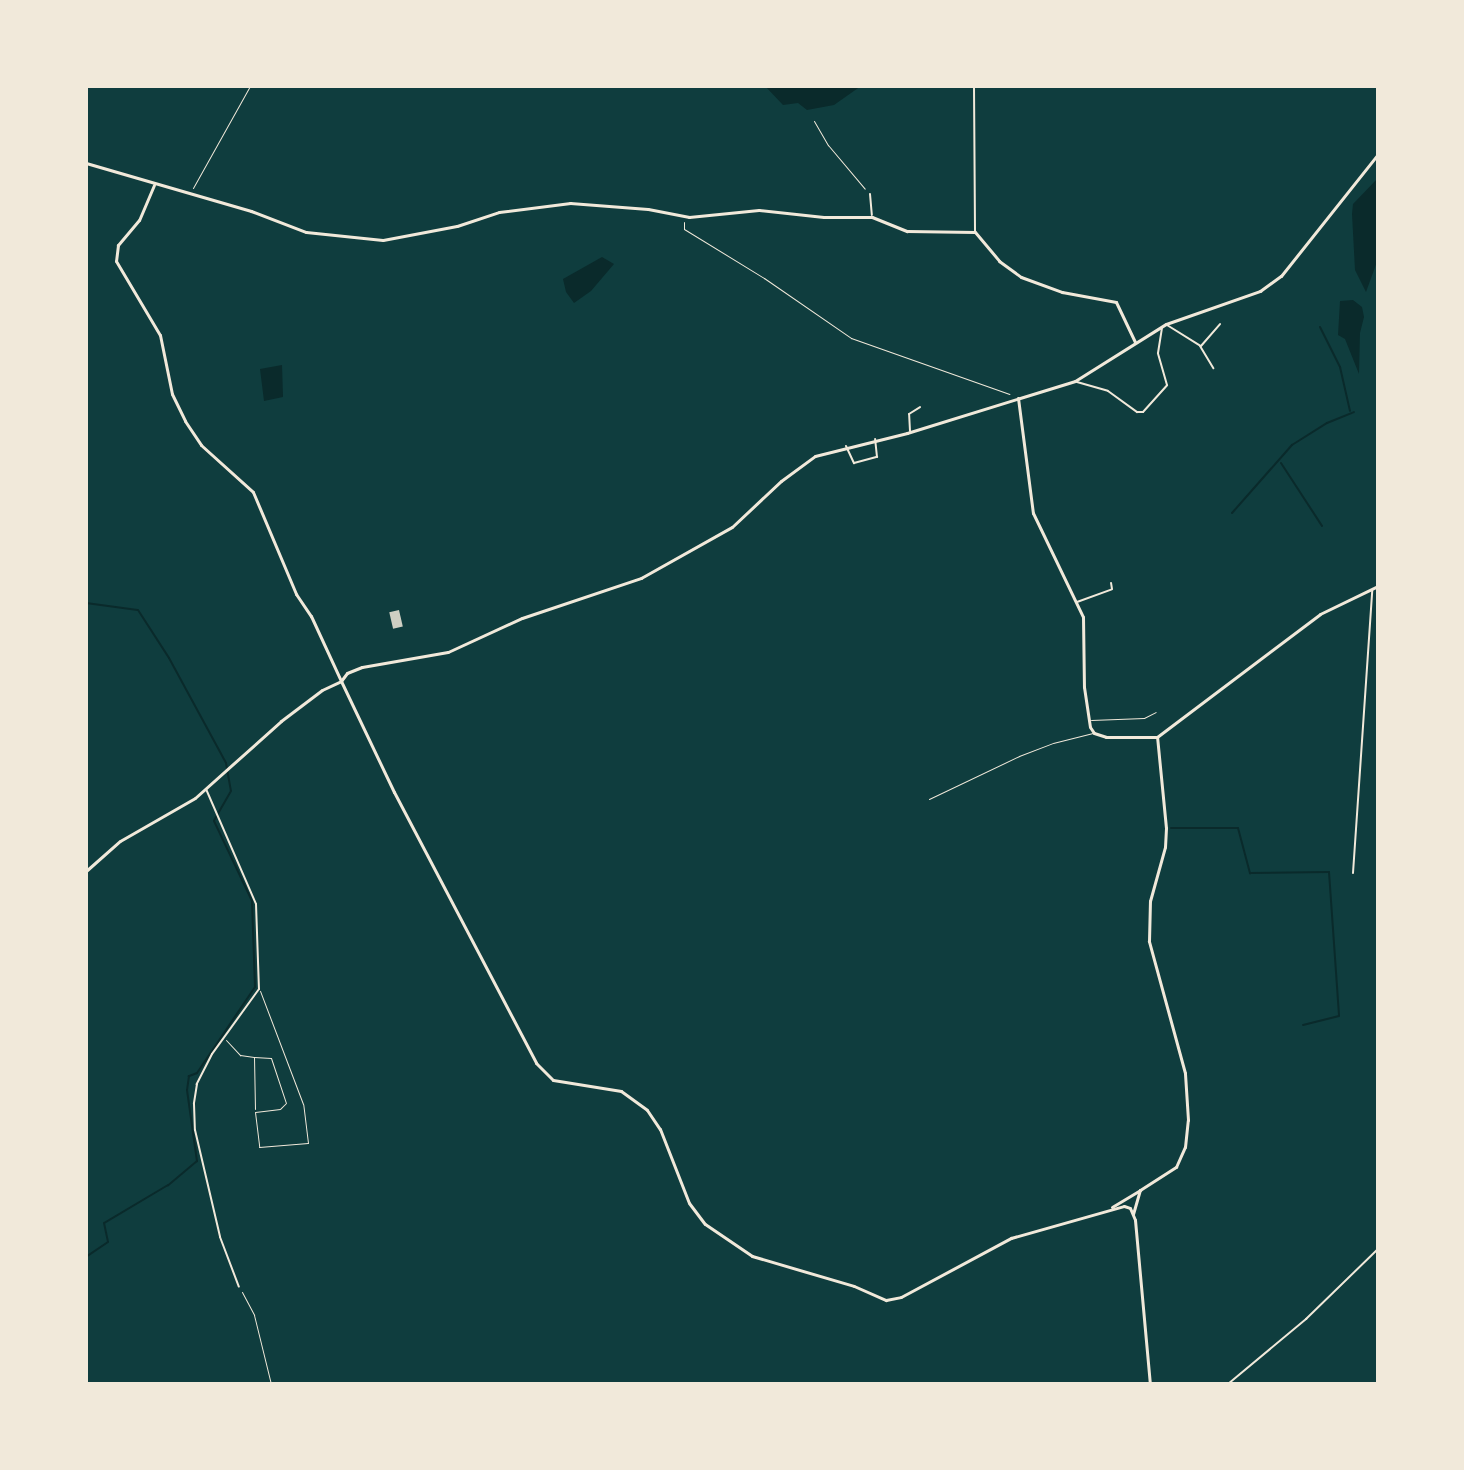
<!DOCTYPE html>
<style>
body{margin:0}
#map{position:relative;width:1464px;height:1470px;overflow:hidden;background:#0f3d3e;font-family:"Varela Round",sans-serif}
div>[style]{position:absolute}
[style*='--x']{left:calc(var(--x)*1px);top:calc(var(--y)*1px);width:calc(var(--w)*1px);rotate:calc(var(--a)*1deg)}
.water>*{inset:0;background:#0a2a2b}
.stream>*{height:2px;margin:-1px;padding:0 1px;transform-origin:1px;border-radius:1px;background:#0a2a2b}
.building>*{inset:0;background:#cfcfc3;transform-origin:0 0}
.path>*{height:1px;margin:-0.5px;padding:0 0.5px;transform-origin:0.5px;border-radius:0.5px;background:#f1e9da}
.service>*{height:1px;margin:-0.5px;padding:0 0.5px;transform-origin:0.5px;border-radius:0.5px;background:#f1e9da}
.minor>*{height:2px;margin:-1px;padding:0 1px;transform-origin:1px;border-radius:1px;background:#f1e9da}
.tertiary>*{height:3px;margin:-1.5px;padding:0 1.5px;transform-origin:1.5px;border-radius:1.5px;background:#f1e9da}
.secondary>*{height:3px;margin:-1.5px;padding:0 1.5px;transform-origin:1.5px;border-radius:1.5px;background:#f1e9da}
.primary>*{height:3px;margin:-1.5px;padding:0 1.5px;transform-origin:1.5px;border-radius:1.5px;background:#f1e9da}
span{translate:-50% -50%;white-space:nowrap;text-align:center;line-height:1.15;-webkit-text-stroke:7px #f1e9da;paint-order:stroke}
.frame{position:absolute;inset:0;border:88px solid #f1e9da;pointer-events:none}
</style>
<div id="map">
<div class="water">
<div style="clip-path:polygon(765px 86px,861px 86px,834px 105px,807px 110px,798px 103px,783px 105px)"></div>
<div style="clip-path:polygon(1378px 178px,1378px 259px,1366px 292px,1355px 270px,1352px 214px,1353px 204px)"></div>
<div style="clip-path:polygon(602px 257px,614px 264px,591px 291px,574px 303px,566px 292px,563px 279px)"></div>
<div style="clip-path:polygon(1353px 300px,1362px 307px,1364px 317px,1360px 333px,1359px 374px,1345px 339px,1338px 335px,1340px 301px)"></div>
<div style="clip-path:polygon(282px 365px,283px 397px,264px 401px,260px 369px)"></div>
</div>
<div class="stream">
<div style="--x:1320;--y:327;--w:45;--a:63.4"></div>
<div style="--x:1340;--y:367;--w:45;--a:77.2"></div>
<div style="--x:1281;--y:463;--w:75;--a:56.9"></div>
<div style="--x:1232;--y:513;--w:91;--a:-48.6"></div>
<div style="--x:1292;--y:445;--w:41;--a:-32.2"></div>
<div style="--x:1327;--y:423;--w:29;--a:-22"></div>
<div style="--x:86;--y:603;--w:52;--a:7.7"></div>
<div style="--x:138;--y:610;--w:57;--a:57.1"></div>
<div style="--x:169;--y:658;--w:119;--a:61.5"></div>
<div style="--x:226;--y:763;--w:28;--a:80"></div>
<div style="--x:231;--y:791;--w:34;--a:120"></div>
<div style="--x:214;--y:821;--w:89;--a:64.6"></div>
<div style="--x:252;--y:901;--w:86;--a:88"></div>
<div style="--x:255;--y:987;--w:104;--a:124"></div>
<div style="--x:197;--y:1073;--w:9;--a:159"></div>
<div style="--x:189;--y:1076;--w:14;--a:98"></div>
<div style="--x:187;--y:1090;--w:72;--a:82"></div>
<div style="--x:197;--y:1161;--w:38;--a:140"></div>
<div style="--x:168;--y:1185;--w:74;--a:149.3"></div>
<div style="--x:104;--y:1223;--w:19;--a:78"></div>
<div style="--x:108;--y:1242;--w:27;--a:146"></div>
<div style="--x:1171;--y:828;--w:67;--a:0"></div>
<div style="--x:1238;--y:828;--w:47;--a:75.1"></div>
<div style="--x:1250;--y:873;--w:79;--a:-0.7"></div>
<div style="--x:1329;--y:872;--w:144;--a:86"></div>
<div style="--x:1339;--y:1016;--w:37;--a:166"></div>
</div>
<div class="building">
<div style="left:399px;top:610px;width:17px;height:10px;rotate:77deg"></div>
</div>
<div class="path">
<div style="--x:814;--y:121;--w:28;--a:60"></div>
<div style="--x:828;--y:145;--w:57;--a:49.9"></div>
<div style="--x:193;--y:188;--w:117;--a:-60.8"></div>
<div style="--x:684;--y:222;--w:7;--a:90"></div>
<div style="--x:684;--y:229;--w:94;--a:31.5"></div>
<div style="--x:764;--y:278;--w:106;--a:34.6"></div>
<div style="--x:851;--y:338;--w:168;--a:19.5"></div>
<div style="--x:242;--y:1292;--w:26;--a:62"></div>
<div style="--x:254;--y:1315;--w:71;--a:76.2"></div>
</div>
<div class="service">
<div style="--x:1091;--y:720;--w:53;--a:-2.2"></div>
<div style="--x:1144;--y:718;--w:13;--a:-27"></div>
<div style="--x:929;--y:799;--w:100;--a:-25.5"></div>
<div style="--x:1019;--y:756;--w:36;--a:-21"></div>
<div style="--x:1053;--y:743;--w:41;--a:-14"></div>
<div style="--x:226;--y:1040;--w:21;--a:47"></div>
<div style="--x:240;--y:1055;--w:14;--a:8"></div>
<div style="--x:254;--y:1057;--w:52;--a:88.9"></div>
<div style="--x:254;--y:1057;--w:17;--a:3"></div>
<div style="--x:271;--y:1058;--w:47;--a:71.6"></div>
<div style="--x:286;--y:1103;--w:8;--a:135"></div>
<div style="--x:280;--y:1109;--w:25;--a:173"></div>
<div style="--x:255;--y:1112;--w:35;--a:83"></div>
<div style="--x:259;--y:1147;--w:49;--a:-4.7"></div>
<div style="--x:308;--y:1143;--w:39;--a:-97"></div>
<div style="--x:303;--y:1104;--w:121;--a:-110.8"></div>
</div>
<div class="minor">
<div style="--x:974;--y:86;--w:145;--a:89.6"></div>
<div style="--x:870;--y:194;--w:21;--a:85"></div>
<div style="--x:1167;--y:325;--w:39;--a:32"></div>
<div style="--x:1200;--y:346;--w:26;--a:59"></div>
<div style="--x:1201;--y:346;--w:29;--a:-49"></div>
<div style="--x:1077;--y:382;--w:32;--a:16"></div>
<div style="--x:1108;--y:391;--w:36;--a:36"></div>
<div style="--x:1137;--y:412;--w:6;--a:0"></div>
<div style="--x:1143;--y:412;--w:36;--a:-48"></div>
<div style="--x:1167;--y:385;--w:33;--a:-106"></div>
<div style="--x:1158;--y:353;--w:25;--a:-81"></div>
<div style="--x:910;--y:431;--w:17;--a:-93"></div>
<div style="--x:909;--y:414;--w:13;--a:-32"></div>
<div style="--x:846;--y:446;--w:19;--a:65"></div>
<div style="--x:854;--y:463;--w:24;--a:-15"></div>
<div style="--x:877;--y:457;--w:18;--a:-96"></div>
<div style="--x:1077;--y:602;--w:37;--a:-20"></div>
<div style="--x:1112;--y:589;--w:6;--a:-99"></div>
<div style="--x:206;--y:789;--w:125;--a:66.5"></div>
<div style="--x:256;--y:904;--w:85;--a:88"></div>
<div style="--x:259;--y:989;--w:80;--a:125.9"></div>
<div style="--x:212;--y:1054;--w:34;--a:117"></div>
<div style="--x:197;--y:1084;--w:20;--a:99"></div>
<div style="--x:194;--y:1104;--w:26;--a:88"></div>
<div style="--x:195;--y:1130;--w:110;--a:76.8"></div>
<div style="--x:220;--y:1237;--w:53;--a:69.2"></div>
<div style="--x:1353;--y:873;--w:283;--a:-86.1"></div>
<div style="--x:1228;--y:1384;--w:102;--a:-39.8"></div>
<div style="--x:1306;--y:1319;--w:100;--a:-44.2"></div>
</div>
<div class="tertiary">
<div style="--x:86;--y:163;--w:172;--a:16.2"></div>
<div style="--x:251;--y:211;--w:59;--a:20.9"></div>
<div style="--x:306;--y:232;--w:77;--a:5.9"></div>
<div style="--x:383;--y:240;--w:75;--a:-10.7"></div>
<div style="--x:457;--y:226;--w:44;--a:-18.4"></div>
<div style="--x:499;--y:212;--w:72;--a:-7.2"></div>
<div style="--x:570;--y:203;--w:78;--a:4.4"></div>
<div style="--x:648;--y:209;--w:42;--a:11"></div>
<div style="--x:689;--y:217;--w:70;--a:-5.7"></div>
<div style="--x:759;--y:210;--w:65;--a:6.1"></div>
<div style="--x:824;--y:217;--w:48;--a:0"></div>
<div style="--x:872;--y:217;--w:38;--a:22"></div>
<div style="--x:907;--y:231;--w:68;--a:0.8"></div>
<div style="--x:975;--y:232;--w:38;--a:50"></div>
<div style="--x:999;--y:261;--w:27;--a:36"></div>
<div style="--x:1021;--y:277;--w:44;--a:20.1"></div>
<div style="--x:1062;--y:292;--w:55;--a:10.5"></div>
<div style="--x:1116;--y:302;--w:44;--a:64.6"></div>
<div style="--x:154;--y:185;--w:38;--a:113"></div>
<div style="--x:139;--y:220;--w:33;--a:130"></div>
<div style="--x:118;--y:245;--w:16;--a:97"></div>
<div style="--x:116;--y:261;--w:86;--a:59.3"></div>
<div style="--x:160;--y:335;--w:60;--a:78.5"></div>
<div style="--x:172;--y:394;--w:30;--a:64"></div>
<div style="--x:185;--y:421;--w:29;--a:56"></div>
<div style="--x:201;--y:445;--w:70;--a:42.1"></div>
<div style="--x:253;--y:492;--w:111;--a:67.1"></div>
<div style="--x:296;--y:594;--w:27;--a:56"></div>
<div style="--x:311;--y:616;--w:72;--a:65.2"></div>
<div style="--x:1018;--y:398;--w:116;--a:82.6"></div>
<div style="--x:1033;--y:513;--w:115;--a:64.3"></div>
<div style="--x:1083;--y:617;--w:70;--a:89.2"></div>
<div style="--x:1084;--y:687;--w:40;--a:81.5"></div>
<div style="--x:1090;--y:727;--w:7;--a:56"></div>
<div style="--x:1094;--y:733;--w:13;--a:18"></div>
<div style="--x:1106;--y:737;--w:50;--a:0"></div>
</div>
<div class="secondary">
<div style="--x:341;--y:681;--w:10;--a:-53"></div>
<div style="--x:347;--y:673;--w:16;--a:-22"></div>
<div style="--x:362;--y:667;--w:87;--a:-9.9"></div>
<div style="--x:448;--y:652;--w:81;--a:-24.7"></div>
<div style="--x:522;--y:618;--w:126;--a:-18.6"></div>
<div style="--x:641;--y:578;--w:104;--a:-29.3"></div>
<div style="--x:732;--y:527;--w:67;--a:-43.2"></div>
<div style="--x:781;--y:481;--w:42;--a:-36.3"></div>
<div style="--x:815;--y:456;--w:95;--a:-14"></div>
<div style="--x:907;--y:433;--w:176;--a:-17.2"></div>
<div style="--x:1075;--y:381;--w:107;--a:-32.1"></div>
<div style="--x:1166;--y:324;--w:100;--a:-19.3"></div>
<div style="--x:1260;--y:291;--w:26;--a:-36"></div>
<div style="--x:1281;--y:276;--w:156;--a:-51.5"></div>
<div style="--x:1112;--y:1207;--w:33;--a:-31"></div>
<div style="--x:1133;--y:1214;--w:25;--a:-74"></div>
<div style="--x:1140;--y:1190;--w:43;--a:-32.6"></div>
<div style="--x:1176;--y:1167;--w:22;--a:-66"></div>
<div style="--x:1185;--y:1147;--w:27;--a:-84"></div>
<div style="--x:1188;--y:1120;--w:47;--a:-93.7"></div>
<div style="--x:1185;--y:1073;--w:137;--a:-105.3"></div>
<div style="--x:1149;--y:941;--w:40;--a:-88.6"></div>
<div style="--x:1150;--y:901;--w:56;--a:-74.5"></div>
<div style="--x:1165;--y:847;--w:19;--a:-87"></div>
<div style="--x:1166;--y:828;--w:91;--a:-95.6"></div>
<div style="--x:1157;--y:737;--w:204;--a:-37"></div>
<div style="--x:1320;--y:614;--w:64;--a:-25.8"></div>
</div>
<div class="primary">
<div style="--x:86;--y:871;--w:45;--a:-41.4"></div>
<div style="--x:120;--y:841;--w:86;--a:-29.8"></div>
<div style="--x:195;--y:798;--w:115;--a:-41.8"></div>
<div style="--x:281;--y:721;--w:51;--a:-37.1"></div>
<div style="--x:322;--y:690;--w:21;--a:-25"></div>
<div style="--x:341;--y:681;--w:123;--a:64.5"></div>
<div style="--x:394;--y:792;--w:306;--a:62.3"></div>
<div style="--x:536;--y:1063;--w:24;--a:45"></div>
<div style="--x:553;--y:1080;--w:69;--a:9.2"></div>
<div style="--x:621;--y:1091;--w:32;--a:36"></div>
<div style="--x:647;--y:1110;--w:23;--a:56"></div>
<div style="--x:660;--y:1129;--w:79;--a:68.6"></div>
<div style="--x:689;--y:1203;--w:26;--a:53"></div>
<div style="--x:705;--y:1224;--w:57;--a:34.2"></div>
<div style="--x:752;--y:1256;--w:106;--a:16.4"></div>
<div style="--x:854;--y:1286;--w:35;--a:24"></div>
<div style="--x:886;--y:1300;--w:15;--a:-11"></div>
<div style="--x:901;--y:1297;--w:125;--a:-28.2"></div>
<div style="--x:1011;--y:1238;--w:117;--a:-15.8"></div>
<div style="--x:1124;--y:1206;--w:6;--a:18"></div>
<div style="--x:1130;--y:1208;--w:13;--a:67"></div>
<div style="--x:1135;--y:1220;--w:165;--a:84.8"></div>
</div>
<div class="frame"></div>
</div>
